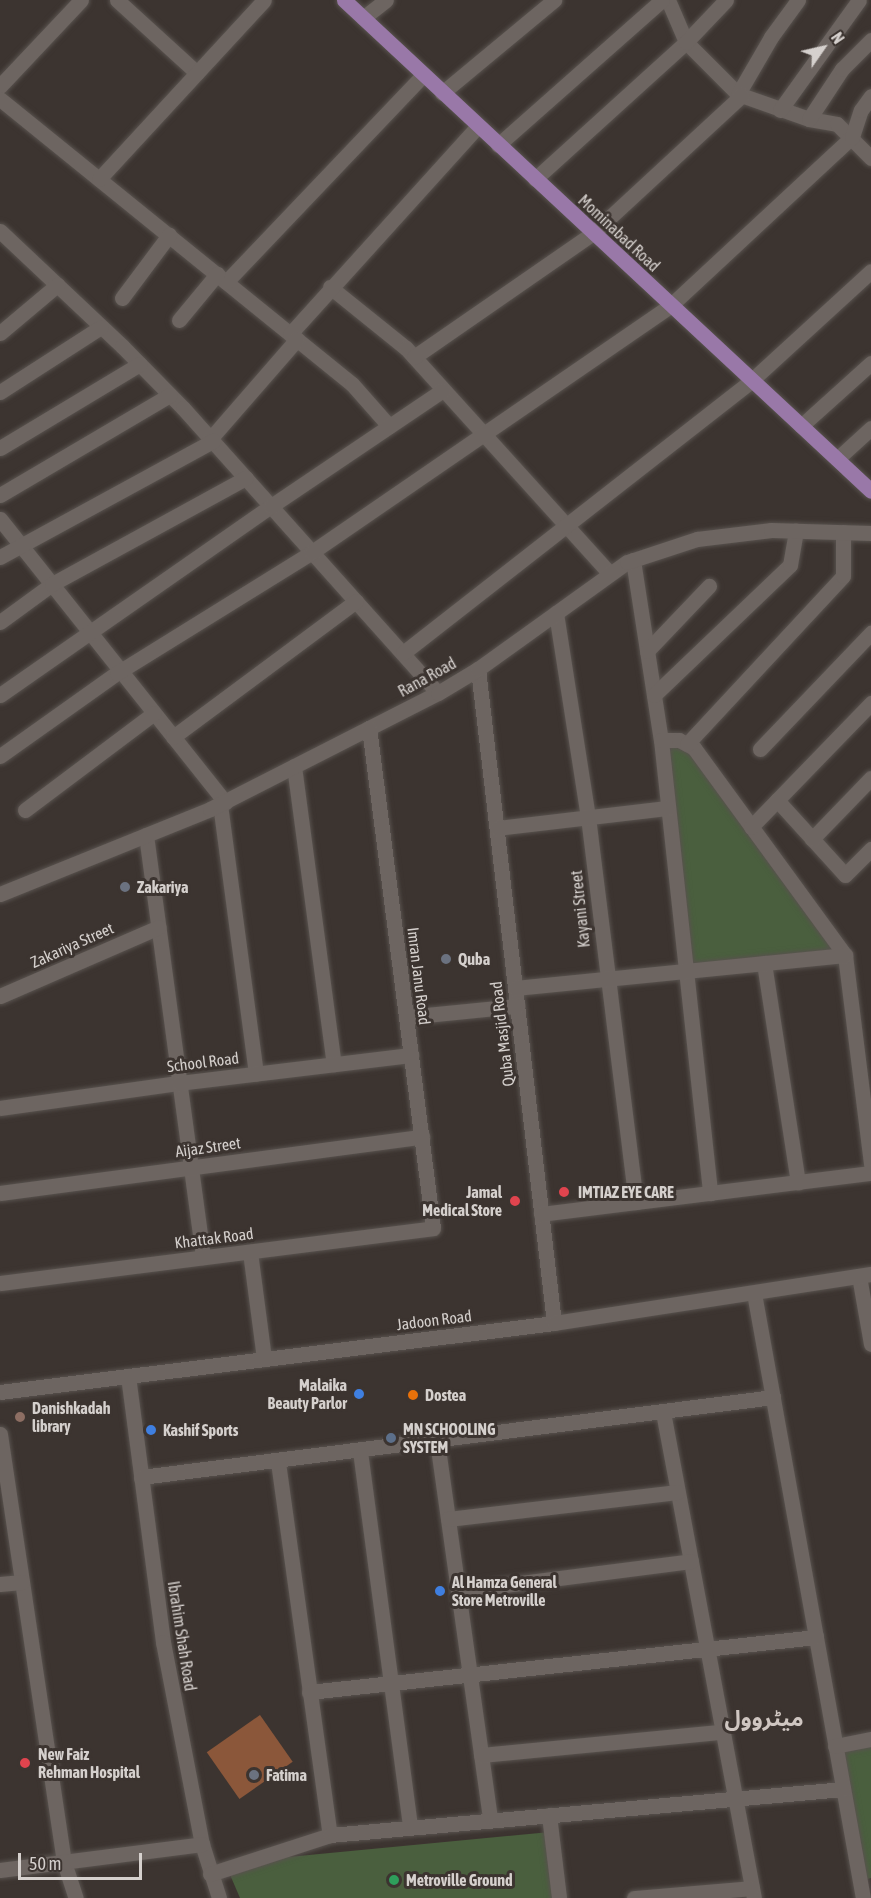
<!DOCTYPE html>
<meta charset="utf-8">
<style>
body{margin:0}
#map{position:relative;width:871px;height:1898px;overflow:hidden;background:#3c3430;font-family:"Asap Condensed","Noto Sans Arabic",sans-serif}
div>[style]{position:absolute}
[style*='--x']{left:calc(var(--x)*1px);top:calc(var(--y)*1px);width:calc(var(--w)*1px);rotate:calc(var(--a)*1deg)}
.green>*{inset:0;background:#4a5f3e}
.building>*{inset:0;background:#8b573a;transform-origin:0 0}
.roads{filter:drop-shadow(0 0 2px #58524e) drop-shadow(0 0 2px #58524e)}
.minor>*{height:15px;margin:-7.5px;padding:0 7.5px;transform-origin:7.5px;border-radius:7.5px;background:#6d6561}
.major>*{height:15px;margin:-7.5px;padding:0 7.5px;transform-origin:7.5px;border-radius:7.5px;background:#9978a8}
.dots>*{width:16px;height:16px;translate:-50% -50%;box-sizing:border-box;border:3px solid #3c3430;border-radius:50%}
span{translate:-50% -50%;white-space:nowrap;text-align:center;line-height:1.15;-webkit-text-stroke:6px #3c3430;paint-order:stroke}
.street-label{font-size:16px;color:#d5d0cd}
.poi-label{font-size:16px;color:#d5d0cd;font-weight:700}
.left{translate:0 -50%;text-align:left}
.right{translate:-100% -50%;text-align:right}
.district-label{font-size:22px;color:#cfc6c1;font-weight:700}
.north{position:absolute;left:793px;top:18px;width:60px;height:60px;-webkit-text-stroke:4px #3c3430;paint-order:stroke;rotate:56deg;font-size:16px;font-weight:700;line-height:24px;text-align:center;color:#d5d0cd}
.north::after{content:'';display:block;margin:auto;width:21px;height:27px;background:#d5d0cd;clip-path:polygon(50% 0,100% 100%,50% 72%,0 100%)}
.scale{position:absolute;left:18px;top:1853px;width:124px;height:27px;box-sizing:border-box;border:3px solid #d5d0cd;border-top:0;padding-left:8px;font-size:18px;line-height:21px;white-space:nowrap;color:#d5d0cd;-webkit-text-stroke:4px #3c3430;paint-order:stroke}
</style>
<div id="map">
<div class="green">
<div style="clip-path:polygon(661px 740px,679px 740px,845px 955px,688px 971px)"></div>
<div style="clip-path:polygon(871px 1739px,871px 1878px,860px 1881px,835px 1746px)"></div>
<div style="clip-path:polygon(550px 1832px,557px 1898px,240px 1898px,225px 1863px)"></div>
</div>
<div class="building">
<div style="left:260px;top:1715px;width:57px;height:65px;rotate:55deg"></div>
</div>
<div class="roads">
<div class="minor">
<div style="--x:117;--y:0;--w:108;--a:42.4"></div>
<div style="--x:668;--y:0;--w:46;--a:66.8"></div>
<div style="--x:686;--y:42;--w:74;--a:45"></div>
<div style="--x:738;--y:94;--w:75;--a:19.4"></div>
<div style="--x:809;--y:119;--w:28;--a:10"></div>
<div style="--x:837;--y:124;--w:48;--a:45"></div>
<div style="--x:363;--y:18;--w:29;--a:-38"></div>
<div style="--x:0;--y:86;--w:118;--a:-46.7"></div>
<div style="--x:442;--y:93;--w:146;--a:-39.7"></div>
<div style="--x:738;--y:94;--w:66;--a:-59.9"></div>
<div style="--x:771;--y:37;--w:46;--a:-53.9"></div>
<div style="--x:0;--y:99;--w:453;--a:39"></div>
<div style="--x:352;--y:384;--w:56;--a:48.6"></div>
<div style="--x:780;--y:110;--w:135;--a:-54.3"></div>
<div style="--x:809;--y:119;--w:60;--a:-56.6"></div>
<div style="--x:842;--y:69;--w:41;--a:-45"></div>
<div style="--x:498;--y:145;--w:219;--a:-41.5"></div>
<div style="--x:99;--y:179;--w:243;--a:-47.3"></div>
<div style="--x:535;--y:179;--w:204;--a:-42.2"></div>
<div style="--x:686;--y:42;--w:58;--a:-46.4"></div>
<div style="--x:0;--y:231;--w:168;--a:43.3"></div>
<div style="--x:122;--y:346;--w:87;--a:45.5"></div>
<div style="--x:183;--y:408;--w:382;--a:48.2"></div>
<div style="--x:226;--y:282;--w:286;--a:-46.4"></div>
<div style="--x:330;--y:287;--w:97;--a:38.8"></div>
<div style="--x:406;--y:348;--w:304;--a:47.9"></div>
<div style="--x:122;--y:298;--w:79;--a:-53.3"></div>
<div style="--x:179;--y:320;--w:60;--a:-50.4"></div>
<div style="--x:0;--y:333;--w:75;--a:-40.1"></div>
<div style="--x:290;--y:334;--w:280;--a:-47.9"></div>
<div style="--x:414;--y:357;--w:218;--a:-34.7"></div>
<div style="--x:593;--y:233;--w:202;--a:-42.8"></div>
<div style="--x:0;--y:392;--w:120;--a:-32.8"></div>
<div style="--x:801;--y:426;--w:94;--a:-42"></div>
<div style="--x:211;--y:438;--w:131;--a:-49"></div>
<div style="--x:0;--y:448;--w:163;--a:-31"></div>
<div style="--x:837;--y:459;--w:46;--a:-42.4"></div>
<div style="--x:0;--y:495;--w:197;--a:-30.5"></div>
<div style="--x:0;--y:519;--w:362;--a:51.5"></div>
<div style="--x:0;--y:557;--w:243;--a:-28.6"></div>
<div style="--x:633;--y:560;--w:182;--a:81.2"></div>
<div style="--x:661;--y:740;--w:456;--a:83.8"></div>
<div style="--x:556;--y:613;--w:206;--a:81.1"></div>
<div style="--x:588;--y:817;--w:388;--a:82.9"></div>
<div style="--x:0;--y:622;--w:64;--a:-36.2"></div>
<div style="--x:52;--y:584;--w:221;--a:-28.7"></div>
<div style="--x:647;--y:651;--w:90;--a:-46.4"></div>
<div style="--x:403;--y:653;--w:443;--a:-38"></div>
<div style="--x:752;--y:380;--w:161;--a:-42.5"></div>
<div style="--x:478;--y:669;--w:658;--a:83.37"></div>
<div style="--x:0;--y:695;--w:330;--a:-34.9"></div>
<div style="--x:271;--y:506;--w:207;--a:-34"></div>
<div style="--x:654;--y:695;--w:188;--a:-43.7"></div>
<div style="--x:790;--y:565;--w:35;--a:-80"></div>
<div style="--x:173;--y:737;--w:228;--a:-36.6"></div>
<div style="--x:661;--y:740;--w:18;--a:0"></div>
<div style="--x:679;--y:740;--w:17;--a:28"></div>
<div style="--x:694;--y:748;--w:256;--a:53.9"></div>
<div style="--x:845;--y:955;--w:211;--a:82.9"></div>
<div style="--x:687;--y:744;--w:229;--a:-47.1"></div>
<div style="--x:843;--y:576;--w:44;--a:-90"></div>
<div style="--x:760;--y:749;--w:161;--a:-46.3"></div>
<div style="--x:0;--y:756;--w:143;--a:-35.4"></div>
<div style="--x:117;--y:673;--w:229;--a:-31.8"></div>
<div style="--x:312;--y:552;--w:436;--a:-34.5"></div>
<div style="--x:671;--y:305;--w:247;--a:-42.9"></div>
<div style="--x:852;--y:137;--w:28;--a:-72"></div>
<div style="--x:861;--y:110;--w:17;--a:-54"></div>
<div style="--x:294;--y:766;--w:301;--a:82.4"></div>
<div style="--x:777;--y:800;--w:101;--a:47.8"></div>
<div style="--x:845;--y:875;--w:37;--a:-45"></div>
<div style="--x:220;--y:804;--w:272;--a:82.4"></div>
<div style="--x:25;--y:810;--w:161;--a:-36.9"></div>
<div style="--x:751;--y:827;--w:173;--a:-45.9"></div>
<div style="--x:497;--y:828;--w:172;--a:-6.7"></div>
<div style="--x:146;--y:835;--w:426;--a:82.3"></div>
<div style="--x:812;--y:839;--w:85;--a:-46"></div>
<div style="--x:0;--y:894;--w:227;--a:-22"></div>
<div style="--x:210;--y:809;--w:256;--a:-27"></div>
<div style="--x:438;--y:693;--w:47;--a:-31"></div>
<div style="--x:478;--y:669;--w:183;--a:-35.7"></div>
<div style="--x:627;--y:562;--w:74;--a:-18.2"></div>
<div style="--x:697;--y:539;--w:75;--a:-6.9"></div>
<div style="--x:771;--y:530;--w:100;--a:1.7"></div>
<div style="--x:764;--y:963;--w:222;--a:81.2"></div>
<div style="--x:515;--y:988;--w:332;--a:-5.7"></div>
<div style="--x:0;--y:996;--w:173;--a:-23.5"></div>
<div style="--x:406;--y:1017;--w:112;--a:-5.7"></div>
<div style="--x:0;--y:1108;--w:181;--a:-8"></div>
<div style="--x:179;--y:1083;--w:234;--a:-6.9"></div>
<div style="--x:0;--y:1193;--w:426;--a:-7.6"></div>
<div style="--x:541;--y:1214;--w:333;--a:-7.1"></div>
<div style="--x:250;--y:1252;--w:108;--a:82.5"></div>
<div style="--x:859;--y:1276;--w:69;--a:80"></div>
<div style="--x:0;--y:1283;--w:436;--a:-7.2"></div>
<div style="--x:433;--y:1228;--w:504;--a:-97.29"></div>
<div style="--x:754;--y:1293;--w:615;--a:79.79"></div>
<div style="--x:128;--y:1376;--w:268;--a:82.5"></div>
<div style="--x:163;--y:1642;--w:206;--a:79.1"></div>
<div style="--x:202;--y:1844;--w:57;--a:72.5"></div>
<div style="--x:0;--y:1392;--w:558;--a:-7.1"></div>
<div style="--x:554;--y:1323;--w:321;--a:-8.8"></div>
<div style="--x:663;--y:1412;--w:494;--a:79.4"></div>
<div style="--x:0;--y:1434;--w:433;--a:81.5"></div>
<div style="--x:64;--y:1862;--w:38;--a:72"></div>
<div style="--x:437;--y:1441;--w:383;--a:82"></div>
<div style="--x:360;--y:1451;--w:380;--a:82.4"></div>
<div style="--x:278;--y:1462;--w:377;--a:82.1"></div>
<div style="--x:141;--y:1477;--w:637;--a:-7.21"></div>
<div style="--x:448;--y:1519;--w:231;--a:-6.7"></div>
<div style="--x:0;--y:1584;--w:22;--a:-5"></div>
<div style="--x:458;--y:1591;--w:235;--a:-7.3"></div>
<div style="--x:309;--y:1692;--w:510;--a:-6.19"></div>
<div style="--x:835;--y:1746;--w:37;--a:-11"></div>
<div style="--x:481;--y:1755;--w:242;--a:-5.5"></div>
<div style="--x:549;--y:1815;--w:84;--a:83.1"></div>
<div style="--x:0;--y:1870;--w:204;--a:-7.3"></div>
<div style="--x:210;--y:1874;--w:126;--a:-18"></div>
<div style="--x:330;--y:1835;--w:515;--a:-5.12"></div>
<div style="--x:634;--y:1898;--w:118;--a:-4.8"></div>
</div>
<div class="major">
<div style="--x:344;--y:0;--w:720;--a:42.97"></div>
</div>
</div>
<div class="dots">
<div style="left:125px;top:887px;background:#6b7280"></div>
<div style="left:446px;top:959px;background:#6b7280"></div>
<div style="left:564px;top:1192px;background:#e0444e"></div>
<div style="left:515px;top:1201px;background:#e0444e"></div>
<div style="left:359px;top:1394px;background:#3f7fe0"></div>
<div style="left:413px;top:1395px;background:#e8710a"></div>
<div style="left:20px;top:1417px;background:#8d6e63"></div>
<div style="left:151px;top:1430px;background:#3f7fe0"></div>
<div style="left:391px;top:1438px;background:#5c6f8a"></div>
<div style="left:440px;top:1591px;background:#3f7fe0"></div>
<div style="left:25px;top:1763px;background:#e0444e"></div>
<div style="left:254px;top:1775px;background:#6b7280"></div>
<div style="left:394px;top:1880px;background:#2e9e5b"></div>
</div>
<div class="street-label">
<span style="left:619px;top:233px;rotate:43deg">Mominabad Road</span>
<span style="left:427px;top:677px;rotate:-29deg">Rana Road</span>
<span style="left:580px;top:909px;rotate:-96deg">Kayani Street</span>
<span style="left:72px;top:945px;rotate:-24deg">Zakariya Street</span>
<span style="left:419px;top:976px;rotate:83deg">Imran Janu Road</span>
<span style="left:502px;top:1034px;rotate:-97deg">Quba Masjid Road</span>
<span style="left:203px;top:1062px;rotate:-7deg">School Road</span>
<span style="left:208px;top:1147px;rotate:-8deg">Aijaz Street</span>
<span style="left:214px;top:1238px;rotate:-7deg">Khattak Road</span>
<span style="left:434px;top:1320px;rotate:-7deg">Jadoon Road</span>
<span style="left:182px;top:1636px;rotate:81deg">Ibrahim Shah Road</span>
</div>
<div class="poi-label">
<span class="left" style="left:137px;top:887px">Zakariya</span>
<span class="left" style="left:458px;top:959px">Quba</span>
<span class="right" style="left:502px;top:1201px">Jamal<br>Medical Store</span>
<span class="left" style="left:578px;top:1192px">IMTIAZ EYE CARE</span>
<span class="right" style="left:347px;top:1394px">Malaika<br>Beauty Parlor</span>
<span class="left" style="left:425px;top:1395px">Dostea</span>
<span class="left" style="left:32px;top:1417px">Danishkadah<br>library</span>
<span class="left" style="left:403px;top:1438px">MN SCHOOLING<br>SYSTEM</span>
<span class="left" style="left:163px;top:1430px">Kashif Sports</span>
<span class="left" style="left:452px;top:1591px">Al Hamza General<br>Store Metroville</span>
<span class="left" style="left:38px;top:1763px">New Faiz<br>Rehman Hospital</span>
<span class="left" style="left:266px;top:1775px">Fatima</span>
<span class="left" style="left:406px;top:1880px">Metroville Ground</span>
</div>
<div class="district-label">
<span style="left:764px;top:1719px">میٹروول</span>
</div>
<div class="north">N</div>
<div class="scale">50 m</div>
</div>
